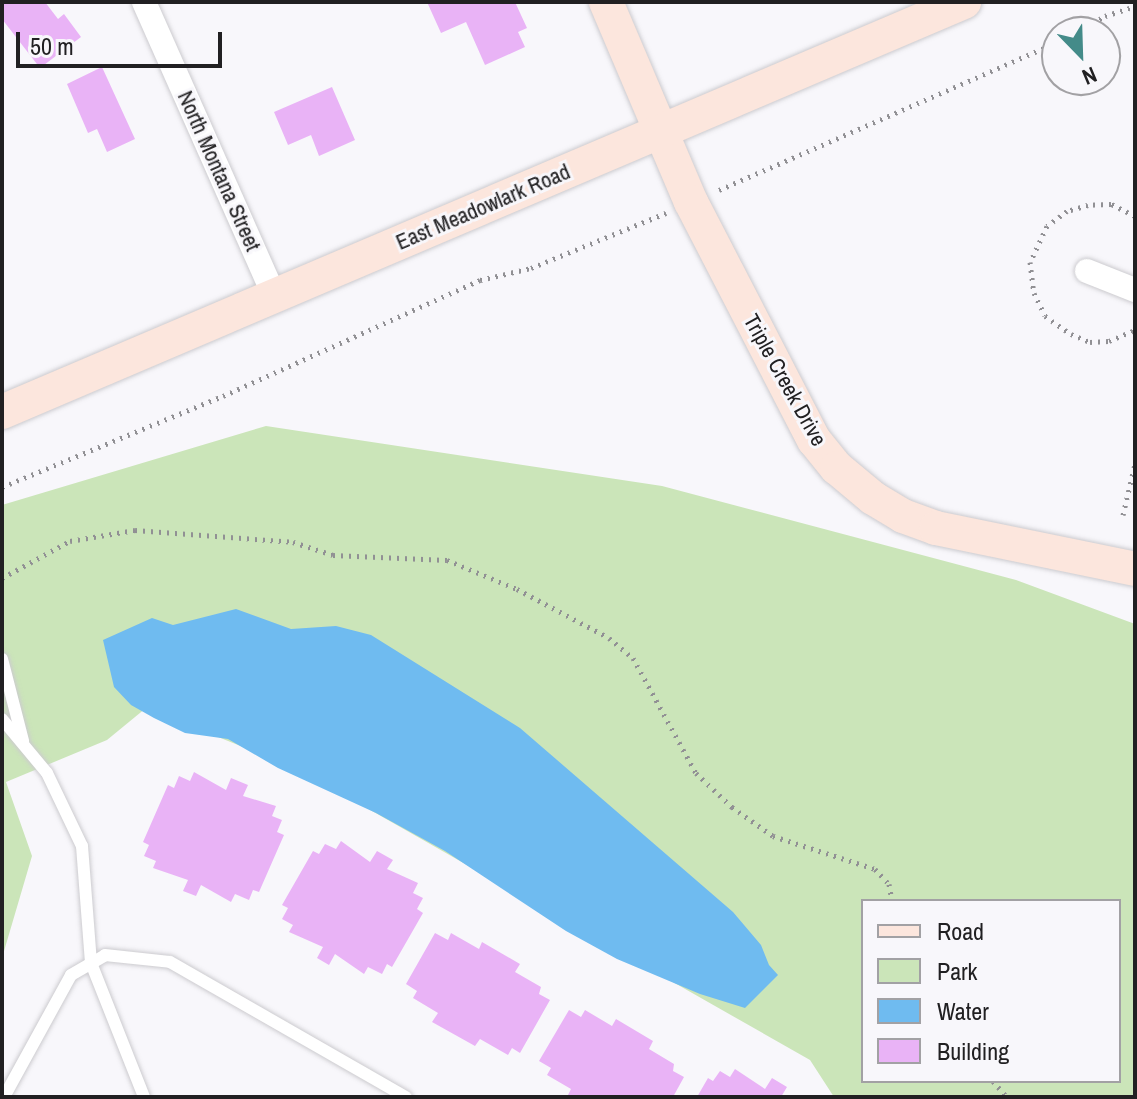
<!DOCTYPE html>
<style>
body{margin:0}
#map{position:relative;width:1137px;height:1099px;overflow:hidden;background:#f8f7fb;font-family:"Archivo Narrow",sans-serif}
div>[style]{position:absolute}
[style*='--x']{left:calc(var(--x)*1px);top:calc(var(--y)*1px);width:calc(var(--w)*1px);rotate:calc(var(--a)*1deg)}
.green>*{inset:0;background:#cbe5b9}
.water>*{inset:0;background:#6fbbf0}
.building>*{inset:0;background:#e9b3f6}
.path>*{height:5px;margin-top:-2.5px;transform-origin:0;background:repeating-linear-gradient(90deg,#919094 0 2px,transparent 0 8px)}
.roads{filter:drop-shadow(0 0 2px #cccbcf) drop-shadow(0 0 2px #cccbcf)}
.lane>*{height:12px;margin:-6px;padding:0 6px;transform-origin:6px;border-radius:6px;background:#fff}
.street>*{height:24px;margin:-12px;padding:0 12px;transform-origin:12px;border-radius:12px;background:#fff}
.secondary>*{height:34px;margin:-17px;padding:0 17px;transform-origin:17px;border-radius:17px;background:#fce6dd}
span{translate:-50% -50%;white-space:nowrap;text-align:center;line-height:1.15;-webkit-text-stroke:6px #f8f7fb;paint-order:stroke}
.street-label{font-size:22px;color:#212022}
.frame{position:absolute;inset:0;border:4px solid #212022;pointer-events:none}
.legend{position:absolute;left:861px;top:899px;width:260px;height:184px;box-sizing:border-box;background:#f8f7fb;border:2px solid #a2a1a4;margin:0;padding:10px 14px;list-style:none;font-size:24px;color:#212022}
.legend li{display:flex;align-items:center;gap:16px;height:40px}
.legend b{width:40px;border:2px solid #a2a1a4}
.north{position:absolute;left:1041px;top:16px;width:80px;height:80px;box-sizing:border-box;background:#f8f7fb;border:2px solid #a2a1a4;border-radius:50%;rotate:157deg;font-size:22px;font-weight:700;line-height:32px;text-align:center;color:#212022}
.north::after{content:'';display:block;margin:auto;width:28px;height:36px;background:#448b89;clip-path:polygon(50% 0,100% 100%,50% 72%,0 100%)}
.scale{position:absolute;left:16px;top:32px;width:206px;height:36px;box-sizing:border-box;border:4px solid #212022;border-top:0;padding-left:10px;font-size:24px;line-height:28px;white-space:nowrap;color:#212022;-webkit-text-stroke:6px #f8f7fb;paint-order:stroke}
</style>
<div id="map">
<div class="green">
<div style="clip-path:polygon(evenodd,266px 426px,662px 486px,1016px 580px,1135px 624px,1135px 1097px,834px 1097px,810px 1060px,300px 770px,146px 708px,107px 740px,6px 782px,32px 856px,2px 958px,2px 505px,266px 426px,863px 901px,1119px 901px,1119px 1081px,863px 1081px,863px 901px)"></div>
</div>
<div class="water">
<div style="clip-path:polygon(236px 609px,291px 629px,336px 626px,371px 635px,520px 728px,733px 912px,761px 945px,769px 965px,778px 975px,745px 1008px,700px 994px,617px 959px,566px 931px,445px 851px,376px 813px,278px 768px,228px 739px,185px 733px,154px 718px,131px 705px,114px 687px,103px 640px,152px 618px,173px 625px)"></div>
</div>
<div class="building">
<div style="clip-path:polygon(2px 2px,45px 2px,58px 19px,64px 14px,81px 37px,40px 68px,2px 19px)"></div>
<div style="clip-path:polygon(427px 2px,515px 2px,527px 28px,518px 32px,525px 47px,485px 65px,466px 22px,441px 33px)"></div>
<div style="clip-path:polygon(102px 67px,135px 139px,107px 152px,97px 129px,88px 133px,67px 84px)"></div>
<div style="clip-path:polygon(332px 87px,355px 140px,319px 156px,311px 135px,288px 145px,274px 112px)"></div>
<div style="clip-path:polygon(194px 772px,226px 790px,231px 778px,248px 785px,243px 796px,276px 806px,272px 816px,282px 820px,277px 832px,284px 835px,259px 892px,253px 890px,249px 900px,235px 894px,231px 902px,201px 885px,196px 896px,183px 891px,188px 880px,153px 868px,156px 861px,144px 856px,149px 845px,143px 842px,168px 785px,174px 788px,179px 776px,190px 781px)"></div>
<div style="clip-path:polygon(341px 841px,370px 862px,377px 851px,393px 860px,387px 869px,418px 883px,413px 893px,423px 898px,417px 909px,423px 913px,392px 967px,387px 964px,382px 974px,368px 967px,364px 974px,335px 954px,329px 965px,317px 958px,323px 947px,289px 932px,293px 925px,282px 919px,288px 908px,282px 905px,313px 851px,319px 854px,325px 844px,336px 849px)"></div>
<div style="clip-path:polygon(435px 933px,448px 940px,451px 933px,479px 949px,482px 942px,520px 964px,515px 972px,541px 987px,539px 994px,550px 1000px,520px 1053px,512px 1048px,508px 1055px,480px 1039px,475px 1046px,432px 1022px,438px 1013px,413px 998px,417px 991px,406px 984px)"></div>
<div style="clip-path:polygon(569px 1010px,581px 1017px,585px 1010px,612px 1026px,616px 1019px,653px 1041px,649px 1049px,674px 1064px,673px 1071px,684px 1077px,673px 1097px,567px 1097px,571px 1089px,547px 1075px,551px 1068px,539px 1061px)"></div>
<div style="clip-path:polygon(735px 1069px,765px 1089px,772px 1078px,787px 1087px,781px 1097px,697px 1097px,708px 1078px,713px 1081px,720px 1071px,730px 1077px)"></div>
</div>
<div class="path">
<div style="--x:1079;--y:32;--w:31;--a:-32"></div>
<div style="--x:1105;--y:16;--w:32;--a:-18"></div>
<div style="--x:719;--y:190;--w:369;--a:-23.6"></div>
<div style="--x:1135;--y:216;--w:27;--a:-153"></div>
<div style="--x:1111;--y:204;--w:23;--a:178"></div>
<div style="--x:1088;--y:205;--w:22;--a:164"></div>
<div style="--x:1067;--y:211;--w:25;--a:143"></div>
<div style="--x:1047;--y:226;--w:40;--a:115"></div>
<div style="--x:1030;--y:262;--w:31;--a:83"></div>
<div style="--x:1034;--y:293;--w:25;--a:64"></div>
<div style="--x:1045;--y:316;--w:32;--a:35"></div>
<div style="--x:1071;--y:334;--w:21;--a:23"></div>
<div style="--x:1090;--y:342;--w:19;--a:-3"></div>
<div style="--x:1109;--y:341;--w:28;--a:-23"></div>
<div style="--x:2;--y:487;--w:239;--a:-22.4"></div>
<div style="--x:223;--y:396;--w:282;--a:-24.3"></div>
<div style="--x:480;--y:280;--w:52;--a:-13.2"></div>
<div style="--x:531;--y:268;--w:146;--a:-22.2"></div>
<div style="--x:1123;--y:515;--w:52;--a:-76.8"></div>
<div style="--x:2;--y:578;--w:77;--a:-28.6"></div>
<div style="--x:70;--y:541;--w:66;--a:-9.6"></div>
<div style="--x:135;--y:530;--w:158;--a:4.3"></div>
<div style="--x:293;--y:542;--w:42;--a:18"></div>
<div style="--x:333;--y:555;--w:114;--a:2.5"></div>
<div style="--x:447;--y:560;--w:76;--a:22.5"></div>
<div style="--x:517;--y:589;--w:104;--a:28"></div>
<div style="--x:609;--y:638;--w:31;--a:40"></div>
<div style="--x:633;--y:658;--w:131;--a:61.3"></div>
<div style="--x:696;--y:773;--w:50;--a:43.4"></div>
<div style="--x:732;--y:807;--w:50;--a:35.3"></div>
<div style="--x:773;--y:836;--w:107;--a:17.9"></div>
<div style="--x:875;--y:869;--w:21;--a:47"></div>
<div style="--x:889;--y:884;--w:17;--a:80"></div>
<div style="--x:993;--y:1081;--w:21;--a:49"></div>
</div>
<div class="roads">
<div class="lane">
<div style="--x:2;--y:659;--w:85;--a:75.6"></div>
<div style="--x:2;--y:719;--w:70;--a:50.2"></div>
<div style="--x:47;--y:773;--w:81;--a:64.4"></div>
<div style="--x:82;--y:846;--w:117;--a:85.6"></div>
<div style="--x:91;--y:963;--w:144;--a:68.4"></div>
<div style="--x:4;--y:1097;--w:139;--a:-61.2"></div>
<div style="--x:71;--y:975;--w:39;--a:-30"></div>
<div style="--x:105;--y:955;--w:65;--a:6.1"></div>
<div style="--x:170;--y:962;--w:272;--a:29.8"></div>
</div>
<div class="street">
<div style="--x:144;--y:2;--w:321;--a:66.1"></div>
<div style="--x:1087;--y:271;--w:52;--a:21.6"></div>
</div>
<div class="secondary">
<div style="--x:606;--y:2;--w:217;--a:67"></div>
<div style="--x:691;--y:202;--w:268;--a:62.7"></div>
<div style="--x:814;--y:440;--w:36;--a:51"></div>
<div style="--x:837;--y:468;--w:47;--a:39.8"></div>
<div style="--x:873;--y:498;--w:35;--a:31"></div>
<div style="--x:903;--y:516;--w:35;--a:20"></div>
<div style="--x:936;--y:528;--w:203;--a:11.6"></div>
<div style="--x:2;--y:412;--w:1046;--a:-23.08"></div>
</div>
</div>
<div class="street-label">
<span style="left:219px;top:171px;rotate:66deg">North Montana Street</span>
<span style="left:483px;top:207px;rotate:-23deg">East Meadowlark Road</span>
<span style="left:785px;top:380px;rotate:61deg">Triple Creek Drive</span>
</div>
<div class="frame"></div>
<ul class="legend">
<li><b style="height:10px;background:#fce6dd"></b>Road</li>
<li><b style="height:22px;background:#cbe5b9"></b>Park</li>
<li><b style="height:22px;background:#6fbbf0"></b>Water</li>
<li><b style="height:22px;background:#e9b3f6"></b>Building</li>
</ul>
<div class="north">N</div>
<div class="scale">50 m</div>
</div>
